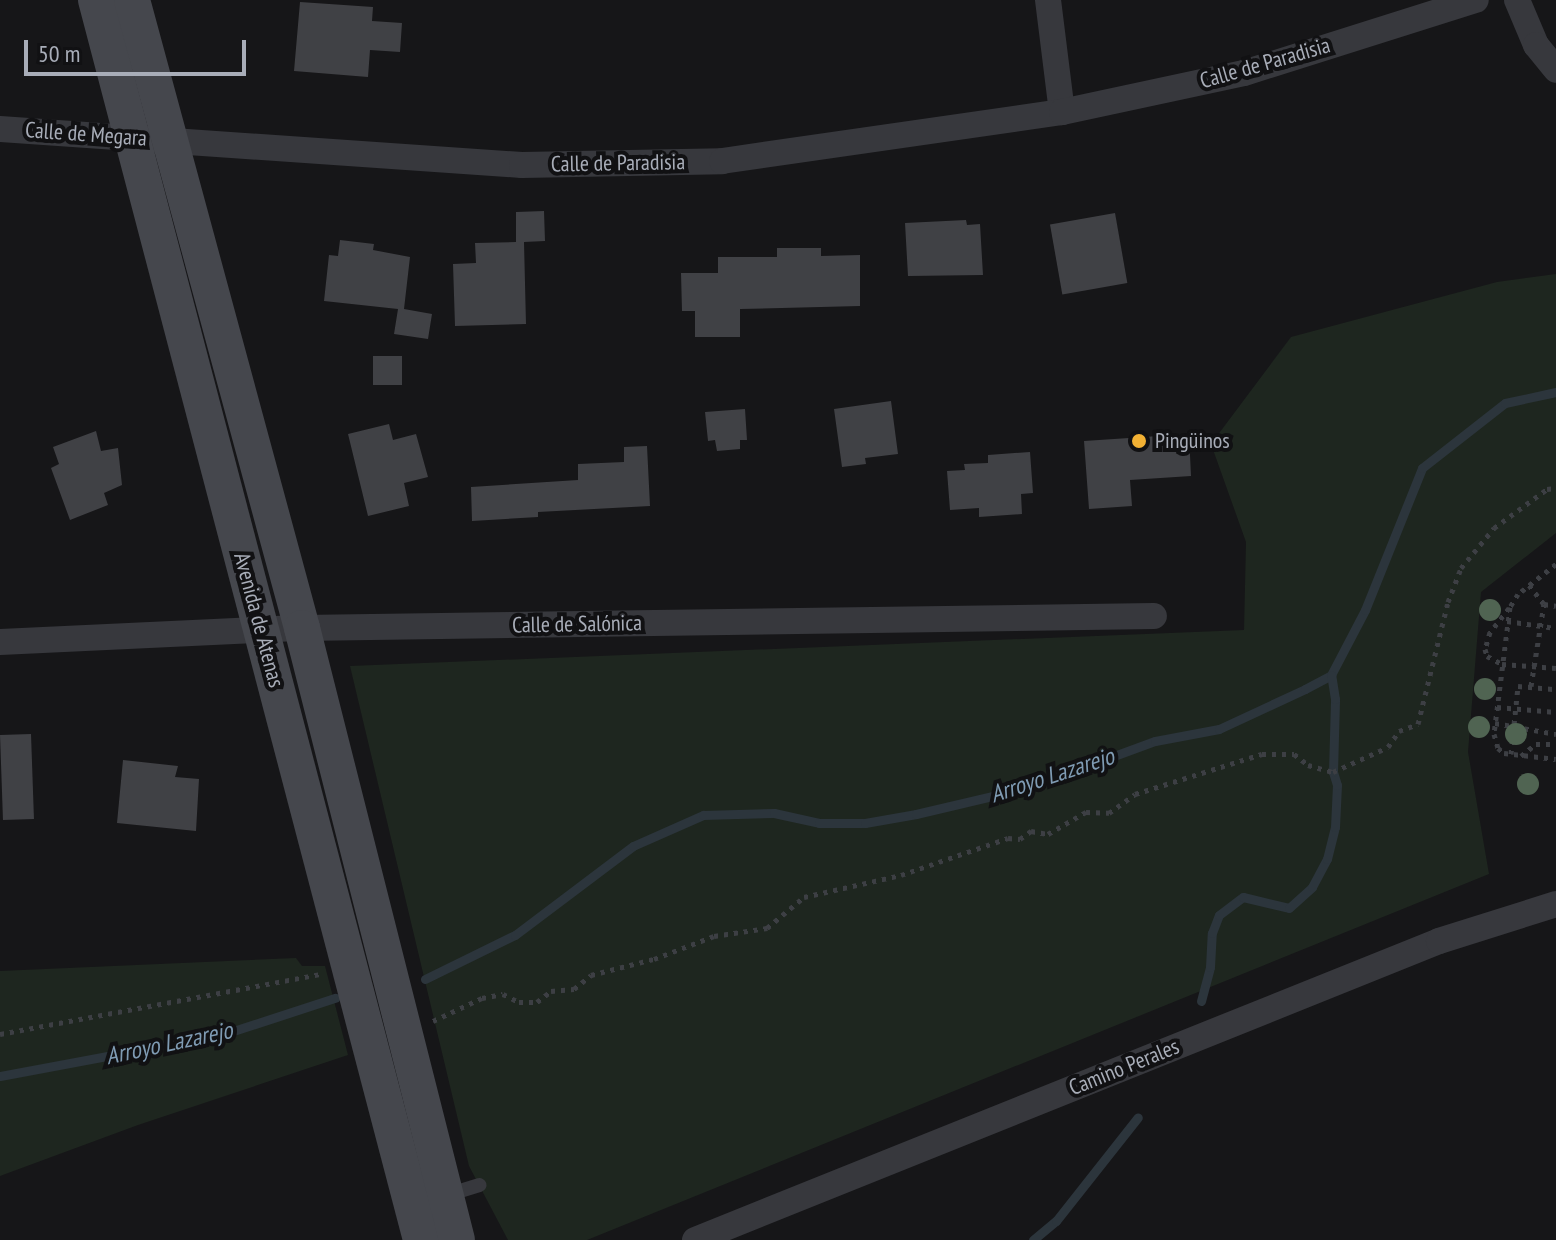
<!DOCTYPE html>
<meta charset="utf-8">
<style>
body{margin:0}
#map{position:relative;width:1556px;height:1240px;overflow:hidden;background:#161618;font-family:"PT Sans Narrow",sans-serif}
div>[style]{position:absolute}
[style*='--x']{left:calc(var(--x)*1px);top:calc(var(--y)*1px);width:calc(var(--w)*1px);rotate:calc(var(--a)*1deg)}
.green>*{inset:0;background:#1e261f}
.stream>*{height:9px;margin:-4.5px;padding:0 4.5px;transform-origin:4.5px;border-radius:4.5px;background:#2c353c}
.building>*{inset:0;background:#404145;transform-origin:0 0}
.path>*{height:5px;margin-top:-2.5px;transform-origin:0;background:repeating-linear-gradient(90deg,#3d3f44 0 4px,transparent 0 10px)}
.lane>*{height:14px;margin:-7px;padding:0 7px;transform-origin:7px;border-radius:7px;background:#37383d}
.street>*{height:26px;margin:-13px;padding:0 13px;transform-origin:13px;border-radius:13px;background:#37383d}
.secondary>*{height:36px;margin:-18px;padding:0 18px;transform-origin:18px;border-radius:18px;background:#45474d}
.trees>*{width:22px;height:22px;margin:-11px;border-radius:50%;background:#506452}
.dots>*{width:22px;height:22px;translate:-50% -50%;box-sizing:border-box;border:4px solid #111113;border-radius:50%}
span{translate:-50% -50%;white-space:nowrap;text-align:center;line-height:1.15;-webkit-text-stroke:8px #111113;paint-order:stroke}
.street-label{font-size:22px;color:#a8adb8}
.poi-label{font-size:22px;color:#a8adb8}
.left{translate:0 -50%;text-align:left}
.water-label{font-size:24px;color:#7f9bb3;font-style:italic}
.scale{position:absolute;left:24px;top:40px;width:222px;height:36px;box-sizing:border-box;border:4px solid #a8adb8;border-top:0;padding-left:10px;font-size:24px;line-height:28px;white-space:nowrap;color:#a8adb8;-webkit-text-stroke:6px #111113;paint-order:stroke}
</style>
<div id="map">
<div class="green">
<div style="clip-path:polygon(1556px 274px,1556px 533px,1481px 592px,1468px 752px,1489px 874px,587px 1240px,508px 1240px,469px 1166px,350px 666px,1244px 630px,1246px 542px,1211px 444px,1291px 337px,1497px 282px)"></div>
<div style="clip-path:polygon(296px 958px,302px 966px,325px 966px,348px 1055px,138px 1125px,0 1176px,0 971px)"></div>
</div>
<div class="stream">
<div style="--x:425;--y:979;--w:100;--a:-26.1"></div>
<div style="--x:515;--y:935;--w:148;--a:-37"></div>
<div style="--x:633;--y:846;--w:77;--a:-23.9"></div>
<div style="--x:703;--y:815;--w:71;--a:-1.6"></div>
<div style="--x:774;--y:813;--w:46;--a:12.5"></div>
<div style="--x:819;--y:823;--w:46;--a:0"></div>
<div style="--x:865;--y:823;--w:52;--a:-10"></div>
<div style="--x:916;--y:814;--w:114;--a:-13.2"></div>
<div style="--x:1027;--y:788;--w:136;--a:-20.2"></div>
<div style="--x:1155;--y:741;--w:65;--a:-10.6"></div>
<div style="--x:1219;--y:729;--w:95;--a:-24.9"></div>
<div style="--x:1305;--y:689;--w:30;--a:-28"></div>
<div style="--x:1331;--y:675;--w:73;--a:-62.4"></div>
<div style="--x:1365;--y:610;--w:153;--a:-68.1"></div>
<div style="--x:1422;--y:468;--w:105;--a:-38.1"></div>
<div style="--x:1505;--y:403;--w:52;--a:-12.2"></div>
<div style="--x:1201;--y:1001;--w:35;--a:-75"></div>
<div style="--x:1210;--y:967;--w:34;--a:-87"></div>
<div style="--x:1212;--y:933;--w:19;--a:-69"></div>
<div style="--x:1219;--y:915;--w:30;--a:-37"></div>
<div style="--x:1243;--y:897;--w:47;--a:13.4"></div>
<div style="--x:1289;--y:908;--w:31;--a:-42"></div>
<div style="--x:1312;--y:887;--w:32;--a:-62"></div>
<div style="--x:1327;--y:859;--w:33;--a:-76"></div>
<div style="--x:1335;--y:827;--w:42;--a:-87.3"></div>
<div style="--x:1337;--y:785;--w:14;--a:-107"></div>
<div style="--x:1333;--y:772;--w:73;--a:-88.4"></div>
<div style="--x:1335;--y:699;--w:24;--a:-99"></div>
<div style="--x:0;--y:1076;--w:228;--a:-10.6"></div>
<div style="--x:224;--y:1034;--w:117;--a:-18"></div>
<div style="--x:1033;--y:1240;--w:30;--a:-40"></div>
<div style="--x:1056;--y:1221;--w:132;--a:-51.7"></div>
</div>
<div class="building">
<div style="clip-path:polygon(300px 2px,373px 7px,372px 21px,402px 23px,400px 52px,370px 50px,368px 77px,294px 71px)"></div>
<div style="clip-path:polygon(544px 211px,545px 241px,524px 242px,526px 324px,455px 326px,453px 264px,476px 263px,475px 243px,516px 242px,516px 212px)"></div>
<div style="left:1115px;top:213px;width:71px;height:66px;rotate:80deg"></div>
<div style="clip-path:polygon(966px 220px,967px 225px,980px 224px,983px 275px,908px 276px,905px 223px)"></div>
<div style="clip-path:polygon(340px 240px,374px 244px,373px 250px,410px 257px,404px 309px,432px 314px,428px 339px,394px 334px,398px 309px,324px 301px,329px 255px,338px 256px)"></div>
<div style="clip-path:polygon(777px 248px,821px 248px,821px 256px,860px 255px,860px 306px,740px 309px,740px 337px,695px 337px,695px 311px,682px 311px,681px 273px,718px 273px,718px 257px,777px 257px)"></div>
<div style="left:373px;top:356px;width:29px;height:29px"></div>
<div style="clip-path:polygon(891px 401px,898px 454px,865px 458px,866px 464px,842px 467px,834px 409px)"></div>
<div style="clip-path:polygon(745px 409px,747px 440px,740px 440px,740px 449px,717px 451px,715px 440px,708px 441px,705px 412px)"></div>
<div style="clip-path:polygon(389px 424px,393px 440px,416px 434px,428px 477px,404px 483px,409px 506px,368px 516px,348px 434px)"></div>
<div style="clip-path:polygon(96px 431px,101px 451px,118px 448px,122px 485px,104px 493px,108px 505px,70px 520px,51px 468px,59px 464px,53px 447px)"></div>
<div style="clip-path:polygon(1189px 434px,1191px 476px,1130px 480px,1132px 506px,1089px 509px,1084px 441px)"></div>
<div style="clip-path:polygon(647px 446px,650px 506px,538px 512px,538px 517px,472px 521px,471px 487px,578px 480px,578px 464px,624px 462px,624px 447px)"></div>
<div style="clip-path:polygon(1030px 452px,1033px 493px,1021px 494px,1022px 514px,979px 517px,979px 508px,950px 510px,947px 471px,965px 470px,964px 464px,988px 463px,988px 455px)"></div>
<div style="left:31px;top:734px;width:85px;height:31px;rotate:88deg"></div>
<div style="clip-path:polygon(123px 760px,178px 766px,175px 777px,199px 779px,196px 831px,117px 823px)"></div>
</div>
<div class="path">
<div style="--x:1556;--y:564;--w:48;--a:141.7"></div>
<div style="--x:1518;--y:594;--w:15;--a:122"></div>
<div style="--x:1510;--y:607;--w:128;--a:97.2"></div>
<div style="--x:1494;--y:734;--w:15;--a:74"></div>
<div style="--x:1498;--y:748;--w:8;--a:40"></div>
<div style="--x:1504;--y:753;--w:52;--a:6.6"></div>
<div style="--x:1529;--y:585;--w:24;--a:52"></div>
<div style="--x:1544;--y:604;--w:12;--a:9"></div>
<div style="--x:1509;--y:608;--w:31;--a:128"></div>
<div style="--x:1490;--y:632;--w:18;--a:106"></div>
<div style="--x:1485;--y:649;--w:7;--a:74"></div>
<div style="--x:1487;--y:656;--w:17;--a:28"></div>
<div style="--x:1502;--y:664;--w:54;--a:4.2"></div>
<div style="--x:1507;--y:621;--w:49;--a:8.1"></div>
<div style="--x:1531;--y:686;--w:83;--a:-81"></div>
<div style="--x:1497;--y:707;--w:59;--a:4.8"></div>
<div style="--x:1495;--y:723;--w:62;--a:10.2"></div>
<div style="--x:1511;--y:754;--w:68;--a:-84.1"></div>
<div style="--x:1518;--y:686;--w:38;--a:5"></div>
<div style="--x:1521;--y:756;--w:19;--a:-39"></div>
<div style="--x:1536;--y:744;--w:20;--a:0"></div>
<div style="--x:433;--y:1021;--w:54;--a:-25.1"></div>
<div style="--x:482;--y:998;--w:21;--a:-11"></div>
<div style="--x:503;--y:994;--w:18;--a:27"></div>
<div style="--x:519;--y:1002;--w:18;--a:0"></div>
<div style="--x:537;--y:1002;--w:18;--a:-38"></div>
<div style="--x:551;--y:991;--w:23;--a:-5"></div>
<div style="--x:574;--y:989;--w:22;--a:-39"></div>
<div style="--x:591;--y:975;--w:65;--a:-14.3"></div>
<div style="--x:654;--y:959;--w:64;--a:-21"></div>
<div style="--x:714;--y:936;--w:54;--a:-8.6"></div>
<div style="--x:767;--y:928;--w:48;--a:-40"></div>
<div style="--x:804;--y:897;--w:99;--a:-12.8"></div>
<div style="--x:901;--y:875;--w:113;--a:-19.1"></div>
<div style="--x:1008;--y:838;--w:12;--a:5"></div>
<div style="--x:1020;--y:839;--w:14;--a:-36"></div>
<div style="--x:1031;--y:831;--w:17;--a:10"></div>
<div style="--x:1048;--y:834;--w:44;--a:-30.1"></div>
<div style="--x:1086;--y:812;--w:23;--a:2"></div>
<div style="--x:1109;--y:813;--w:32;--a:-36"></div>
<div style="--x:1135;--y:794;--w:133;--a:-17.5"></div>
<div style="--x:1262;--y:754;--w:32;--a:0"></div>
<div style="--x:1294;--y:754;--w:18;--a:38"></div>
<div style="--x:1308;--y:765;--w:26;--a:16"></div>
<div style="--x:1333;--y:772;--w:60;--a:-24.4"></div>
<div style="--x:1388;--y:747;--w:19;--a:-55"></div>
<div style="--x:1399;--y:731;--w:20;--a:-20"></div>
<div style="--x:1418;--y:724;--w:126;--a:-76.2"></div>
<div style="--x:1448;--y:602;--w:36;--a:-69"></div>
<div style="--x:1461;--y:568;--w:52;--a:-50.5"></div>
<div style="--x:1494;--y:528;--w:66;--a:-36.3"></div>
<div style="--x:1547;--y:489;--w:9;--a:-6"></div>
<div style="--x:0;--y:1034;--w:328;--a:-10.6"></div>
</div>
<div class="lane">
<div style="--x:447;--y:1195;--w:34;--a:-17"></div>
</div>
<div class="street">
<div style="--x:1048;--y:0;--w:113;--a:82.9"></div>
<div style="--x:1517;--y:0;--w:49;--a:67.1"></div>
<div style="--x:1536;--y:45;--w:32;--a:51"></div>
<div style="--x:0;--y:129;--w:523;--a:3.95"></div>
<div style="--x:522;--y:165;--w:200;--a:-1.1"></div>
<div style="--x:722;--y:161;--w:344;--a:-8.2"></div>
<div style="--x:1062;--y:112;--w:186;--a:-12.1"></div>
<div style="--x:1244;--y:73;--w:243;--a:-17.5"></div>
<div style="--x:0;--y:642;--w:302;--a:-2.7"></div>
<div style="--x:302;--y:628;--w:852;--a:-0.81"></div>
<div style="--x:695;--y:1240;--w:802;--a:-21.89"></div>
<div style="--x:1439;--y:941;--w:123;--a:-17.5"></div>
</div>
<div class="secondary">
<div style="--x:96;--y:0;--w:1282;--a:75.31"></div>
<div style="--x:132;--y:0;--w:651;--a:74.85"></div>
<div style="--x:302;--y:628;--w:631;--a:75.79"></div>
</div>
<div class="trees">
<div style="left:1490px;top:610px"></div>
<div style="left:1485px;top:689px"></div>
<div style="left:1479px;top:727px"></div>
<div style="left:1516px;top:734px"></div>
<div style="left:1528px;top:784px"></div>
</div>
<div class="dots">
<div style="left:1139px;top:441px;background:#f2b134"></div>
</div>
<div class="street-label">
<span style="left:1265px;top:63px;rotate:-16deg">Calle de Paradisia</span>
<span style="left:86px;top:134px;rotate:4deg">Calle de Megara</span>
<span style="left:618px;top:163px;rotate:-1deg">Calle de Paradisia</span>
<span style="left:259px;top:620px;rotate:75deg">Avenida de Atenas</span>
<span style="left:577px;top:624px;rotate:-1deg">Calle de Salónica</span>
<span style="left:1124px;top:1067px;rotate:-22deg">Camino Perales</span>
</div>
<div class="poi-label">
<span class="left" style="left:1155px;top:441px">Pingüinos</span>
</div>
<div class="water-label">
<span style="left:1052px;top:775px;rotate:-18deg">Arroyo Lazarejo</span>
<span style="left:169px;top:1043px;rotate:-12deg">Arroyo Lazarejo</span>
</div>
<div class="scale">50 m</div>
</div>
